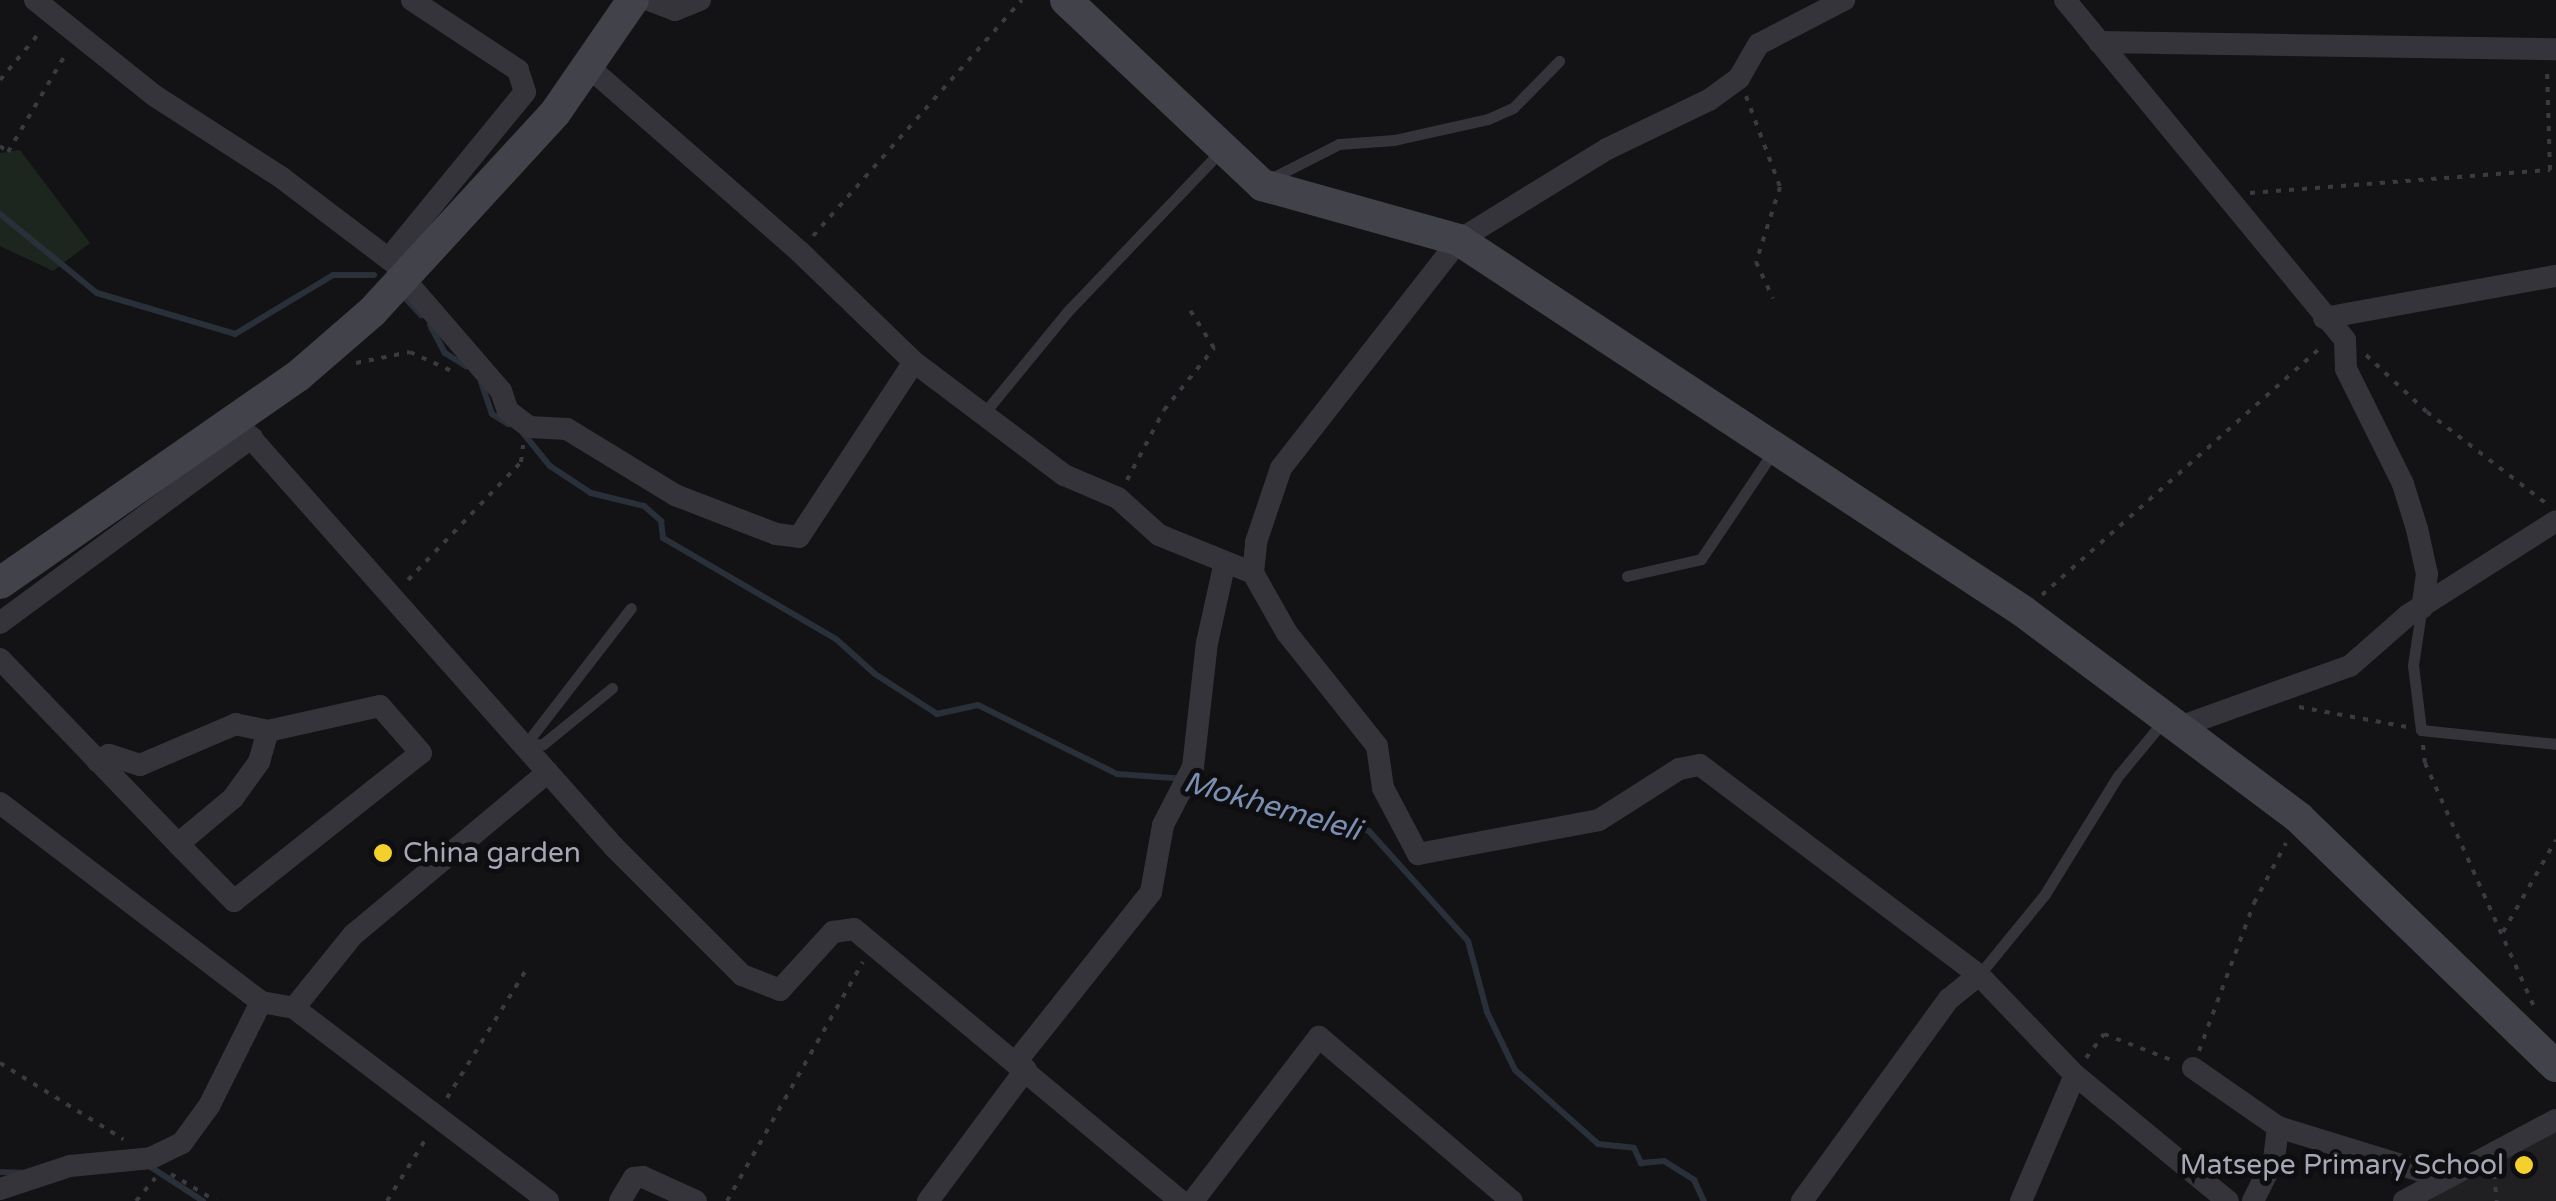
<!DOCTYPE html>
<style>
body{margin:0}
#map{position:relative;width:2556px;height:1201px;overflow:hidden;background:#131315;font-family:"Varela Round",sans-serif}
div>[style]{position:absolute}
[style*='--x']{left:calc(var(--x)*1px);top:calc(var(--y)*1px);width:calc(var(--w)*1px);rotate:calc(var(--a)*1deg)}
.built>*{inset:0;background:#201f22}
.green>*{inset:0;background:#1d251f}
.stream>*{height:6px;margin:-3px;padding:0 3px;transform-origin:3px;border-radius:3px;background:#293039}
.path>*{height:4px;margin-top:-2px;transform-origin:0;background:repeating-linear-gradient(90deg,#3a3b41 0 5px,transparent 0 13px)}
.lane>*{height:11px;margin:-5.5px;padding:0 5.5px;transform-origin:5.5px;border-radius:5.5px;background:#34343a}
.street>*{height:22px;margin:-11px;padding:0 11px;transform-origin:11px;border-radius:11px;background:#34343a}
.secondary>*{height:32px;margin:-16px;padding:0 16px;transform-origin:16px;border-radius:16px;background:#42434a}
.dots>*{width:28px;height:28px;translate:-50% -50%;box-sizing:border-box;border:5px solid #0e0e10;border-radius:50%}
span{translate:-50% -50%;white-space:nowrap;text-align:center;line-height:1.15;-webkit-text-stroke:10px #0e0e10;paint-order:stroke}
.poi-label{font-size:28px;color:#a5a7b6}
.left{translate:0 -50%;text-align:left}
.right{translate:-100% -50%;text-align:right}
.water-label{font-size:30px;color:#7b8fb2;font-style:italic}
</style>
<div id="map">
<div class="built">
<div style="clip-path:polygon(2556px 1128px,2556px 1201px,2428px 1201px)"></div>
</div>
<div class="green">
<div style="clip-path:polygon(20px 150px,90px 243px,53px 271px,0 246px,0 153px)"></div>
</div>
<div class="stream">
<div style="--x:0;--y:214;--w:125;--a:39.2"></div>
<div style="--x:97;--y:293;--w:144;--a:16.5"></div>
<div style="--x:235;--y:334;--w:114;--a:-31"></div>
<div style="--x:333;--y:275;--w:41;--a:0"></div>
<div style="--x:407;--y:300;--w:21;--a:47"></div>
<div style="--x:430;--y:325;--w:32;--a:62"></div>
<div style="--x:445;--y:353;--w:25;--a:32"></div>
<div style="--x:481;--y:382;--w:34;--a:71"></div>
<div style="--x:492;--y:414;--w:19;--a:32"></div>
<div style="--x:523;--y:433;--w:43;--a:50.7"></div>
<div style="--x:550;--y:466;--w:49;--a:33.4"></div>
<div style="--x:591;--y:493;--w:55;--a:13.8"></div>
<div style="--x:644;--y:506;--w:23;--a:41"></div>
<div style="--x:661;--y:521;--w:17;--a:83"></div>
<div style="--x:663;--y:538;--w:200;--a:30.3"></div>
<div style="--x:836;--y:639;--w:52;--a:41.9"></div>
<div style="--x:875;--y:674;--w:74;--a:32.8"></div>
<div style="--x:937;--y:714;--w:42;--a:-12.4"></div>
<div style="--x:978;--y:705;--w:155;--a:26.4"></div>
<div style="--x:1117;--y:774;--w:70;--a:4.1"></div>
<div style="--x:1187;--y:779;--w:189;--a:15.9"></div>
<div style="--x:1369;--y:831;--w:148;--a:48"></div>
<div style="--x:1468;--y:941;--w:73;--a:75"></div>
<div style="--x:1487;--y:1012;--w:64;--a:64.2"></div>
<div style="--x:1515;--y:1070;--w:111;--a:41.7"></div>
<div style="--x:1598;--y:1144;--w:36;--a:6"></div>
<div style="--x:1634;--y:1148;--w:17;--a:65"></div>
<div style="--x:1641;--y:1163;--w:23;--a:-5"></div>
<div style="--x:1664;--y:1161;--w:36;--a:32"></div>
<div style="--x:1694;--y:1180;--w:23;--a:65"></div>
<div style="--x:146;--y:1164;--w:68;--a:33"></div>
<div style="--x:0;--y:1172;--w:23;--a:2"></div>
</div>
<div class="path">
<div style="--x:0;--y:80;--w:64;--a:-50.1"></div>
<div style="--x:1746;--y:96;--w:97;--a:69.5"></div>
<div style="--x:1780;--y:187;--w:79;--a:107.7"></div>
<div style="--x:1756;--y:262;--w:40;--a:65"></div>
<div style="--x:0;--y:146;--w:10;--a:37"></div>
<div style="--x:8;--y:152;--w:116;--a:-59.5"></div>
<div style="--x:2250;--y:193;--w:301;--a:-4.4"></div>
<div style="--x:2550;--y:170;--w:99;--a:-91.7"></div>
<div style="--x:813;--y:236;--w:315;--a:-48.5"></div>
<div style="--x:2366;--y:355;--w:83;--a:43.1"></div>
<div style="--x:2427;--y:412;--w:151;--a:37.5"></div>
<div style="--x:356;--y:363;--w:55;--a:-11.5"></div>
<div style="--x:410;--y:352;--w:48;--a:24.4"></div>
<div style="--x:1127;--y:480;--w:79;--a:-62.1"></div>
<div style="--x:1164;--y:410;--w:80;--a:-51.1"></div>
<div style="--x:1214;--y:348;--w:45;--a:-122.3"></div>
<div style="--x:408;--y:580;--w:163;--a:-46.2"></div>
<div style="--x:521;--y:462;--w:17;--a:-83"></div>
<div style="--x:2042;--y:595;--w:375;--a:-41.6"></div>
<div style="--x:2299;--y:707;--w:110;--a:10.5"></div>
<div style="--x:2423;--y:745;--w:18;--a:84"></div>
<div style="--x:2425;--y:763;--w:272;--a:65.9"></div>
<div style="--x:2503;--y:932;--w:106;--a:-60.1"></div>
<div style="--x:2199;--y:1051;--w:158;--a:-69.6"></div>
<div style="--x:2254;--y:903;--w:68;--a:-61.9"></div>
<div style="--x:2086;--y:1058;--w:30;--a:-53"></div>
<div style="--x:2104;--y:1034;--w:75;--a:21.1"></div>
<div style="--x:0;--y:1063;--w:145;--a:31.7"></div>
<div style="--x:447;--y:1098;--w:154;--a:-58.3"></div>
<div style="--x:171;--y:1174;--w:52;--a:31"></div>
<div style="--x:2494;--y:1174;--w:27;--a:84"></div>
<div style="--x:136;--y:1201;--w:30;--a:-50"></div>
<div style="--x:387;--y:1201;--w:75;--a:-58"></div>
<div style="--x:727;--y:1201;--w:275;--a:-60.4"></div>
</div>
<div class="lane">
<div style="--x:1270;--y:179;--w:77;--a:-26.9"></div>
<div style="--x:1339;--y:144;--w:55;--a:-4.2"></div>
<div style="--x:1394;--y:140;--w:96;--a:-12.6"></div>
<div style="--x:1488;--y:119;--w:27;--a:-24"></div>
<div style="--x:1513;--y:108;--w:66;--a:-45.6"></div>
<div style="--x:985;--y:412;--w:129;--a:-50.6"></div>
<div style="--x:1067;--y:312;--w:224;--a:-46.3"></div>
<div style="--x:1627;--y:576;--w:76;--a:-12.9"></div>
<div style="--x:1701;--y:559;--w:129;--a:-56.1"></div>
<div style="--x:2421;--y:612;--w:54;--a:98.6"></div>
<div style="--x:2413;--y:665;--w:65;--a:83"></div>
<div style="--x:2421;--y:730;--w:136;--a:5.9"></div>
<div style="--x:612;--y:688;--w:89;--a:140.9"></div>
<div style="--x:543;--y:744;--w:18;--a:177"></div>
<div style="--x:525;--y:745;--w:173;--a:-52.3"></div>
<div style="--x:1979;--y:975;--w:104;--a:-50.8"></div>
<div style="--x:2045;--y:894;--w:139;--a:-58.3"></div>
<div style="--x:2118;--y:776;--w:74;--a:-50.5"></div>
</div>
<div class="street">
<div style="--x:35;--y:0;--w:154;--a:38.7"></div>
<div style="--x:155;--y:96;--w:151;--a:32.8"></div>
<div style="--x:282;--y:178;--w:161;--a:37.2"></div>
<div style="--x:649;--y:0;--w:28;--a:21"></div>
<div style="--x:675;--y:10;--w:27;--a:-22"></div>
<div style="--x:2065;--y:0;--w:440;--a:50.5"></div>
<div style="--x:2345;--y:340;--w:29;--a:88"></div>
<div style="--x:2346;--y:369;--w:128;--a:63.6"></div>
<div style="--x:2403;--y:484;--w:47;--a:72.7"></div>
<div style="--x:2417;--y:529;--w:46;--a:77.5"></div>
<div style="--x:2427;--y:574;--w:34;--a:98"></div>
<div style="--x:2099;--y:42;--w:457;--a:0.9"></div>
<div style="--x:591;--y:69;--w:276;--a:41.2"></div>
<div style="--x:799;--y:251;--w:160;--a:44"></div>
<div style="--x:914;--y:362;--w:188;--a:37"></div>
<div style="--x:1064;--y:475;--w:59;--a:23.1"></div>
<div style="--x:1118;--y:498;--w:55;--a:42.1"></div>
<div style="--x:1159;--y:535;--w:101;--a:22"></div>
<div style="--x:1253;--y:573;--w:69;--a:60.5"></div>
<div style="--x:1287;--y:633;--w:144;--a:51.5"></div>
<div style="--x:1377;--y:746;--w:42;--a:81.9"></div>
<div style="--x:1383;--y:788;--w:75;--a:62.1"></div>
<div style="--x:1418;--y:854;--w:184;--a:-10.6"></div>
<div style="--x:1599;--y:820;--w:95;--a:-32.5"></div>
<div style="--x:1679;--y:769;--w:21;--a:-11"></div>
<div style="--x:1700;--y:765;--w:349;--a:37"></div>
<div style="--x:1979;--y:975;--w:139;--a:46.2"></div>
<div style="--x:2075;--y:1075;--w:198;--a:39.5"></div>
<div style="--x:390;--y:257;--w:213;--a:-50.7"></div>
<div style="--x:525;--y:92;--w:23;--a:-108"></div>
<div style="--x:518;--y:70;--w:127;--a:-146.6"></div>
<div style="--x:405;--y:280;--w:147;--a:49.1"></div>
<div style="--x:501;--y:391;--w:21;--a:71"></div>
<div style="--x:508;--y:411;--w:26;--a:37"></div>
<div style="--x:529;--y:427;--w:38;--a:3"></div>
<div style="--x:567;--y:429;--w:127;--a:31.4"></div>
<div style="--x:675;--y:495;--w:108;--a:21.1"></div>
<div style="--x:776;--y:534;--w:23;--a:7"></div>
<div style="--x:799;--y:537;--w:209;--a:-56.7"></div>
<div style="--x:2324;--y:318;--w:236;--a:-10.3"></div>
<div style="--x:235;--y:420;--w:571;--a:48.41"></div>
<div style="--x:614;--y:847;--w:181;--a:45"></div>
<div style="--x:742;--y:975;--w:41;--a:21.5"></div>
<div style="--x:780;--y:990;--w:79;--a:-47.6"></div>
<div style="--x:833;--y:932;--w:21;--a:-8"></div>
<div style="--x:854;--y:929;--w:425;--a:39.8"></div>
<div style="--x:1253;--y:573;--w:31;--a:-84"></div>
<div style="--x:1256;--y:542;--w:78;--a:-71.3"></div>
<div style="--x:1281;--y:468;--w:289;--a:-52"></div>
<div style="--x:1459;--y:240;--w:174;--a:-31.6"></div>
<div style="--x:1607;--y:149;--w:113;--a:-25.7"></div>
<div style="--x:1709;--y:100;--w:37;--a:-36"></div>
<div style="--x:1739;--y:78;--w:39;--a:-60"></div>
<div style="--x:1759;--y:44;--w:96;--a:-27.4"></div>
<div style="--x:0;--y:623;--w:313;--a:-36.4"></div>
<div style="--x:0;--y:659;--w:257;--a:46.1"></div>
<div style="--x:178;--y:844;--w:72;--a:-39.9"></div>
<div style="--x:233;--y:798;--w:44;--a:-54.2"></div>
<div style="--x:259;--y:762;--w:32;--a:-74"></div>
<div style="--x:268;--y:731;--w:33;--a:-168"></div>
<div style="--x:236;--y:724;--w:104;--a:156.9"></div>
<div style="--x:140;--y:765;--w:33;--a:-162"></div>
<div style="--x:109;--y:755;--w:13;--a:151"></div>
<div style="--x:2182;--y:726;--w:178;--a:-19.7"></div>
<div style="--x:2350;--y:666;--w:77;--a:-41.3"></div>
<div style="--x:2408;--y:615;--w:175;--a:-32.4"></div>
<div style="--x:0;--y:803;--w:328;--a:37.3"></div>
<div style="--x:261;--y:1002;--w:34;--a:10"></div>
<div style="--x:294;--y:1008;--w:319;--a:37.2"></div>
<div style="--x:178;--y:844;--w:80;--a:45.5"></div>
<div style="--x:234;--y:901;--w:238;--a:-38.4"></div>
<div style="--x:421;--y:753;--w:62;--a:-131.1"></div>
<div style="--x:380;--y:706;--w:115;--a:167.4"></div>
<div style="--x:294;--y:1008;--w:94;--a:-51.1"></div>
<div style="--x:353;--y:935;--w:254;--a:-39.9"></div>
<div style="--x:1016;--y:1062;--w:217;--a:-51.5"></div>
<div style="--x:1151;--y:892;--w:68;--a:-79.8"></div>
<div style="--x:1163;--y:825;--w:65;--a:-62.7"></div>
<div style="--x:1193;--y:767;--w:125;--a:-83.6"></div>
<div style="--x:1207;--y:643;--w:83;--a:-77.5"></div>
<div style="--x:2193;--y:1068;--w:103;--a:34.8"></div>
<div style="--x:2278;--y:1127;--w:32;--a:97"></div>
<div style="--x:2274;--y:1159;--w:47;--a:116.6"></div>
<div style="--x:2278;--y:1127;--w:174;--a:17.1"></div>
<div style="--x:0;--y:1189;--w:74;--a:-18.2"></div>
<div style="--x:70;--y:1166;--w:81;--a:-5.6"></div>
<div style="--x:151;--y:1158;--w:34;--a:-26"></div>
<div style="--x:182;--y:1143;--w:46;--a:-53.9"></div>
<div style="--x:209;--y:1106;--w:116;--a:-63.4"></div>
<div style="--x:620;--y:1201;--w:27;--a:-59"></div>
<div style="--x:634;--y:1178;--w:9;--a:-6"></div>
<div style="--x:643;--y:1177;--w:58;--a:24.4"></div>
<div style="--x:928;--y:1201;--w:164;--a:-53.4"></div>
<div style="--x:1193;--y:1201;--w:207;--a:-52.5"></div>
<div style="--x:1319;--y:1037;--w:253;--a:40.4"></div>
<div style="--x:1802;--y:1201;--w:250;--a:-54"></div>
<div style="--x:1949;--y:999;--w:38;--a:-39"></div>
<div style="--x:2021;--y:1201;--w:137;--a:-66.8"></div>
<div style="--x:2404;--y:1201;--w:172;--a:-28.1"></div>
</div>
<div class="secondary">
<div style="--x:1066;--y:0;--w:270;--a:43.3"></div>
<div style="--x:1262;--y:185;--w:205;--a:15.6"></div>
<div style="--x:1459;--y:240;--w:676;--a:33.36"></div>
<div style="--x:2024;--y:612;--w:344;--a:36.8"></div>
<div style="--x:2299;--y:818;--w:357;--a:44"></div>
<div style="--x:0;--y:583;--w:363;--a:-34.8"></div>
<div style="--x:298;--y:376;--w:98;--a:-40.9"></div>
<div style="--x:372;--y:312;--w:270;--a:-47.4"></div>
<div style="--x:555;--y:113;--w:137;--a:-55.4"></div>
</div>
<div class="dots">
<div style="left:383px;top:853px;background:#f4d02c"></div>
<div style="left:2524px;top:1165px;background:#f4d02c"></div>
</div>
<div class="poi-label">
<span class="left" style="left:403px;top:853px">China garden</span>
<span class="right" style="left:2504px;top:1165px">Matsepe Primary School</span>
</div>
<div class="water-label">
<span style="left:1272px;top:807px;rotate:16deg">Mokhemeleli</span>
</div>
</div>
